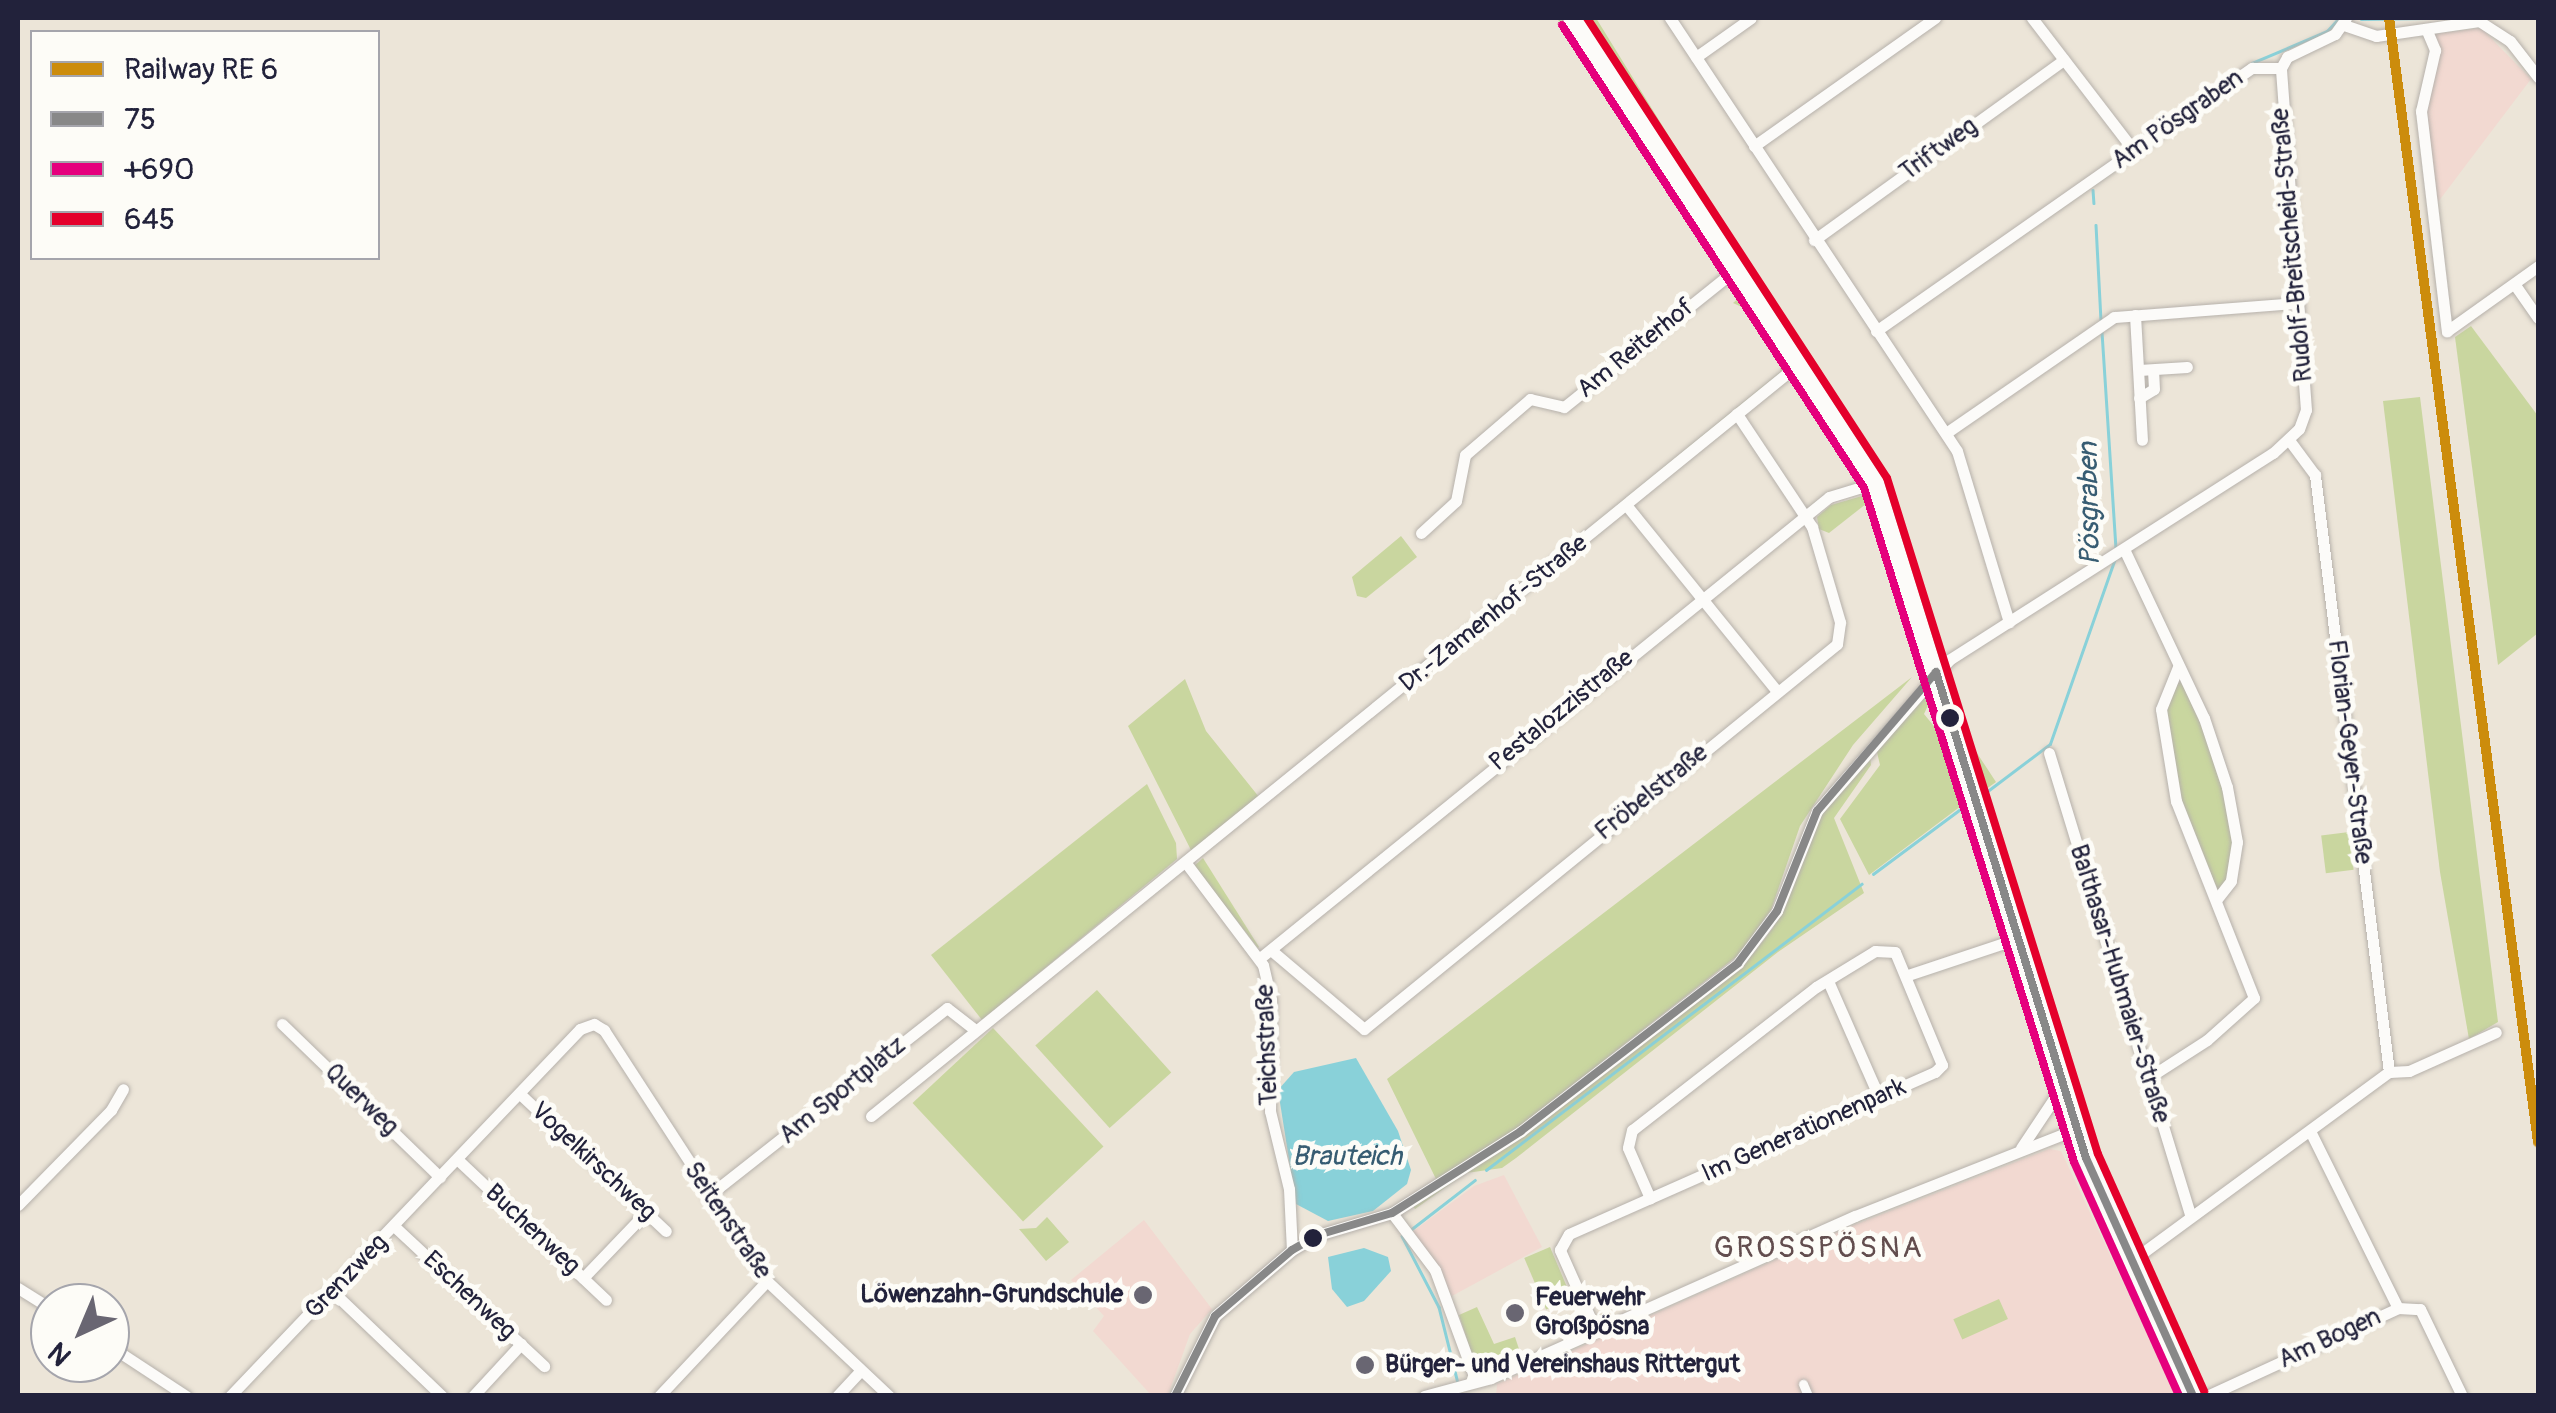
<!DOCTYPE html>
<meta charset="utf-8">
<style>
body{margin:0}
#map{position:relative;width:2556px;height:1413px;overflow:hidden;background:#ece5d8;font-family:Pangolin,sans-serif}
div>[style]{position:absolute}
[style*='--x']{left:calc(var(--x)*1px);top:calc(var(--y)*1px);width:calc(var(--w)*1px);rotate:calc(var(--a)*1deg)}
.built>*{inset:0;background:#f2d9d1}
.green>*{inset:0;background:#c9d69f;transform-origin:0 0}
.water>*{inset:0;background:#89d1d9}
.stream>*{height:2.5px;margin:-1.25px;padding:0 1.25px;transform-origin:1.25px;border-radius:1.25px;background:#89d1d9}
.roads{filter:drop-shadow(0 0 2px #b6b1ab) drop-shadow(0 0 2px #b6b1ab)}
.pedestrian>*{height:9px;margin:-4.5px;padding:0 4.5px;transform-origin:4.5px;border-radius:4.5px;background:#fcfbf9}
.minor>*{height:11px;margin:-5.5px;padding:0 5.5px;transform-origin:5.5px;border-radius:5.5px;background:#fcfbf9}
.secondary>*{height:18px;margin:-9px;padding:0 9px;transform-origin:9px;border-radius:9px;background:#fcfbf9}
.bus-1>*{height:8px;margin:-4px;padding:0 4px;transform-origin:4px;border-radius:4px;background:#888}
.bus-2>*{height:8px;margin:-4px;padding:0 4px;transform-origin:4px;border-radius:4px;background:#e5007d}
.bus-3>*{height:8px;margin:-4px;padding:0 4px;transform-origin:4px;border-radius:4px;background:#e4002b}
.rail-1>*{height:10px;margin:-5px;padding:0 5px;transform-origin:5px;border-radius:5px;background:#cc8c0c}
.dots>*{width:28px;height:28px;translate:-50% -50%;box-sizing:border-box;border:5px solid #fdfcf7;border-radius:50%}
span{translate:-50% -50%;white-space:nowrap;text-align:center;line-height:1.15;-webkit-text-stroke:10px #fdfcf7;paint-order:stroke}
.street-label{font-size:25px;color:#22223b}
.poi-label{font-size:25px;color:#22223b;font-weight:700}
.right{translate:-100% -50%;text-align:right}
.left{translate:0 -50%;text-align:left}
.water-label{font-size:28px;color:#375c72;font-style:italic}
.quarter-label{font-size:30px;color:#624d4e;letter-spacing:2.5px}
.frame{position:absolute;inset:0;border:20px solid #22223b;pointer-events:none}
.legend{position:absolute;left:30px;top:30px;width:350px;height:230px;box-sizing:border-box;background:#fdfcf7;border:2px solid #a5a5ac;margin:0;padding:12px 18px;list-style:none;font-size:30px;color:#22223b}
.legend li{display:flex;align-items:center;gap:20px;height:50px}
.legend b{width:50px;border:2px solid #a5a5ac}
.north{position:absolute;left:30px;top:1283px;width:100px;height:100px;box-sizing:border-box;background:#fdfcf7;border:2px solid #a5a5ac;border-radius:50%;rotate:224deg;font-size:28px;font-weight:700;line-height:40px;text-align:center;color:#22223b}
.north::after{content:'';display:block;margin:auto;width:35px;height:45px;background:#696672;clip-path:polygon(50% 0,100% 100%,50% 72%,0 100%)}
</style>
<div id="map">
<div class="built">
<div style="clip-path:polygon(2481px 28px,2531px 79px,2435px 206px,2425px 111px,2440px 49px,2435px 34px)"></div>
<div style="clip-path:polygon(2049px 1149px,2061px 1151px,2176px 1395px,1496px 1396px,1497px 1384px,1849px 1227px)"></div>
<div style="clip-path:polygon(1504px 1175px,1542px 1247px,1452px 1296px,1412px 1232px,1474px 1186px)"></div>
<div style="clip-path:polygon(1144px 1220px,1212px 1309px,1190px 1334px,1168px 1395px,1151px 1395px,1093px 1331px,1104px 1316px,1071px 1280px)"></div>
</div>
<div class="green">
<div style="clip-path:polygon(1557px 18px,1566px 18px,1722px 267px,1694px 233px)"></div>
<div style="clip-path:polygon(1581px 18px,1596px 18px,1746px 261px,1822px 371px,1816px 375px,1810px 366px)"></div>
<div style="clip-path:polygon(1734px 277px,1791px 360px,1788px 366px,1193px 854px,1128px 726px,1185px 679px,1206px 731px,1259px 797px,1780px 372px,1782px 356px,1773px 341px,1753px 312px,1733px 303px,1741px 296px,1728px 280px)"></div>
<div style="clip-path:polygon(2471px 326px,2538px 416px,2538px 633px,2498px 665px,2455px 337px)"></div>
<div style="clip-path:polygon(2420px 397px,2498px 1022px,2469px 1039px,2440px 872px,2383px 401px)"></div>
<div style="clip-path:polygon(1862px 496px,1871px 500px,1829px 533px,1819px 529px,1817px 517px,1831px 505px)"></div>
<div style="clip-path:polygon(1401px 536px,1417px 557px,1366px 598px,1357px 596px,1352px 577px)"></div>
<div style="clip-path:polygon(1950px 674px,1971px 744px,1996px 782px,1982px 792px)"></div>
<div style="clip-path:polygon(1912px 677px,1853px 745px,1800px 826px,1771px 910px,1737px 956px,1511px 1133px,1436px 1179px,1387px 1079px)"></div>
<div style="clip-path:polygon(2182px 682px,2217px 762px,2234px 842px,2226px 884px,2217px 890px,2180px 800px,2164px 712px,2169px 686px)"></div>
<div style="clip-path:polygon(1920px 697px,1930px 701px,1924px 714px,1951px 747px,1944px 750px,1961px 806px,1869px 875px,1840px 819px,1880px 765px,1876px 748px)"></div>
<div style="clip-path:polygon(1870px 755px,1871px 765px,1834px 818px,1864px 893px,1778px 952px,1516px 1158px,1502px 1168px,1466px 1173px,1415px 1209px,1412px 1205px,1511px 1144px,1753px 954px,1773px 928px,1819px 815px)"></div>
<div style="clip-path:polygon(1147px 784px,1176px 843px,1177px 859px,982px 1020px,931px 955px)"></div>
<div style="left:2349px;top:832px;width:38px;height:28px;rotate:83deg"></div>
<div style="clip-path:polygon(1203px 858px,1259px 947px,1258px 948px,1194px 866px)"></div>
<div style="left:1097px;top:990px;width:111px;height:83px;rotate:48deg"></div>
<div style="left:993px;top:1028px;width:162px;height:110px;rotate:47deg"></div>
<div style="clip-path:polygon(1047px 1217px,1069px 1242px,1046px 1261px,1019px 1229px,1036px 1228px)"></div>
<div style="left:1550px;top:1247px;width:56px;height:28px;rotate:67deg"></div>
<div style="left:1999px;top:1299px;width:22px;height:50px;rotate:66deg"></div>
<div style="clip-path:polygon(1477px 1307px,1494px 1344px,1515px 1337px,1520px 1352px,1530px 1354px,1495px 1369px,1476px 1367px,1459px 1315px)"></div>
</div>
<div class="water">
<div style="clip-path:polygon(1356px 1058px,1398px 1131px,1411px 1170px,1407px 1184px,1373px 1211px,1328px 1221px,1296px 1204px,1278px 1090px,1294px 1072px)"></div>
<div style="clip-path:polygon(1364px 1248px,1388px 1257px,1391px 1271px,1364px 1301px,1347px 1307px,1332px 1289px,1328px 1257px)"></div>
</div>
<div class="stream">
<div style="--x:2361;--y:19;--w:67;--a:-0.9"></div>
<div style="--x:2252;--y:63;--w:82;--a:-23.1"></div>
<div style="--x:2327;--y:31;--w:16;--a:-47"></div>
<div style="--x:2093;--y:190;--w:13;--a:86"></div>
<div style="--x:2096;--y:225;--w:94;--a:87"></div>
<div style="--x:2102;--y:332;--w:216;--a:86.3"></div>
<div style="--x:1981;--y:796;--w:86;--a:-37"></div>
<div style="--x:2050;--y:744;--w:199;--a:-70.7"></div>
<div style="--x:1873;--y:874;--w:116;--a:-36.6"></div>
<div style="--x:1486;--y:1170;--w:472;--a:-37.3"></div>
<div style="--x:1409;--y:1231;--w:83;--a:-37.7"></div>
<div style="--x:1402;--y:1236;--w:80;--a:62.5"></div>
<div style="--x:1439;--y:1307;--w:78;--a:76"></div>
</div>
<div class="roads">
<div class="pedestrian">
<div style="--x:1803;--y:1384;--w:13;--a:67"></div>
</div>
<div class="minor">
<div style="--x:1670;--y:18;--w:519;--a:56.46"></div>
<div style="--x:1957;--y:451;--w:179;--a:73.1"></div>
<div style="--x:2032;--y:18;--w:168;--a:52.5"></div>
<div style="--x:2344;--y:25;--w:34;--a:19"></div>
<div style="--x:2376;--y:36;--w:104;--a:-8.3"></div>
<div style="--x:2479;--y:21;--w:37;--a:33"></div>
<div style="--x:2510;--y:41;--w:46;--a:52.1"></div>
<div style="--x:2427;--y:31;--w:21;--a:67"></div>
<div style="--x:2435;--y:50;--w:63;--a:102.9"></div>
<div style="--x:2421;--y:111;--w:222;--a:83.3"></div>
<div style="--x:2447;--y:331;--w:112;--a:-35.5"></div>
<div style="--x:1696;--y:57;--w:67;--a:-35.3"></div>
<div style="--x:1754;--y:146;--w:222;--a:-35.3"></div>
<div style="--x:1814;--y:240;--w:308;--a:-35.8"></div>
<div style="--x:2515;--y:285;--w:40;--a:55.1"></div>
<div style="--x:2135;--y:315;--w:125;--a:86.8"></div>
<div style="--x:1876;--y:331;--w:459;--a:-35"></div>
<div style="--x:2252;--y:68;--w:29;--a:0"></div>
<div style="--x:2139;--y:370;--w:48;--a:-3.6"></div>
<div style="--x:2139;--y:398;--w:17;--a:-31"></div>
<div style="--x:2154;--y:389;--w:19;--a:-93"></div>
<div style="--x:1946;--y:433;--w:204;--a:-34.6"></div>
<div style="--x:2114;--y:317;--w:185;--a:-4.4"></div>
<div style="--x:1627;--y:506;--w:238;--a:51"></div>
<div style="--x:1421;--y:533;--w:47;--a:-42.4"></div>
<div style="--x:1456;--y:501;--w:47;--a:-78.9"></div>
<div style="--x:1465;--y:455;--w:86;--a:-40.7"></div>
<div style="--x:1530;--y:399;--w:35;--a:13"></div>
<div style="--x:1564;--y:407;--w:221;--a:-38.7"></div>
<div style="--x:2124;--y:549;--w:187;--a:64.7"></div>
<div style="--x:2204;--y:718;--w:73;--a:71.6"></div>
<div style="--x:2227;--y:787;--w:56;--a:79.7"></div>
<div style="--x:2237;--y:842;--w:39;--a:99"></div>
<div style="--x:2231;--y:881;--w:24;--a:128"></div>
<div style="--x:2049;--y:753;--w:483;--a:73"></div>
<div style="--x:1186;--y:863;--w:128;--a:53"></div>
<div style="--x:1263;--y:965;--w:36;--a:77"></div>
<div style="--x:1271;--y:1000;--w:111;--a:90.5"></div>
<div style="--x:1270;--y:1111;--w:80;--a:76.3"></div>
<div style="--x:1289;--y:1189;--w:61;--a:87.2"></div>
<div style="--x:1271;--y:950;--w:122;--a:40.3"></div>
<div style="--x:1364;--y:1029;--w:610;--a:-39.14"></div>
<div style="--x:1837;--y:644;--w:22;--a:-82"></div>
<div style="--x:1840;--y:622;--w:99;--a:-106.4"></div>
<div style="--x:1812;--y:527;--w:136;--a:-123.6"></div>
<div style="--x:1260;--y:958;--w:732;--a:-39.01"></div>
<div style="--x:1829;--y:497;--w:48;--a:-16.9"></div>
<div style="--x:1908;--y:975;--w:114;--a:-18.4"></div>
<div style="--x:1828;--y:981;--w:127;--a:66.3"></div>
<div style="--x:282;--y:1024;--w:220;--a:44.1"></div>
<div style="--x:2389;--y:1072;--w:20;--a:-3"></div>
<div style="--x:2409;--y:1071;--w:95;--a:-24.1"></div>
<div style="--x:2148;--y:1078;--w:70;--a:-32.8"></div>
<div style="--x:2207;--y:1040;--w:63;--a:-41.8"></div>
<div style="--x:2254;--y:998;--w:212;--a:-111.6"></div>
<div style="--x:2176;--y:801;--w:93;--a:-99.3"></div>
<div style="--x:2161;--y:709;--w:45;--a:-68"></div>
<div style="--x:520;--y:1094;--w:200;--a:43.2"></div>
<div style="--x:871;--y:1116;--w:1196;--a:-39.03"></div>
<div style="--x:2311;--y:1133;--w:195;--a:63.6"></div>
<div style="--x:2398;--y:1308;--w:22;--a:3"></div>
<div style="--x:2420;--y:1309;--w:97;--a:64.2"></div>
<div style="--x:2021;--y:1148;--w:72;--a:-56.3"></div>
<div style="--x:457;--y:1159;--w:205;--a:43.4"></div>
<div style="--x:708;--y:1196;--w:304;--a:-38.2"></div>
<div style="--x:947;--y:1008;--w:36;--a:38"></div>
<div style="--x:18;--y:1205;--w:133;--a:-45.6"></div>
<div style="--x:111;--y:1110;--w:24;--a:-60"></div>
<div style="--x:1392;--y:1213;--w:71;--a:53"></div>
<div style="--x:1435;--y:1270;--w:116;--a:69.8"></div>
<div style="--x:395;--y:1227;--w:204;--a:43"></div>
<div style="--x:2130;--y:1262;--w:321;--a:-36.3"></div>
<div style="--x:2389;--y:1072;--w:602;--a:-97.07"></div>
<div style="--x:2315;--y:475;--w:44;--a:-126.6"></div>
<div style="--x:583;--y:1278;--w:91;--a:-46.3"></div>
<div style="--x:18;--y:1288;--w:38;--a:32"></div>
<div style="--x:333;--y:1292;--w:151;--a:43.7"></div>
<div style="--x:1596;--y:1331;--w:89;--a:-114"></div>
<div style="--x:1560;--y:1250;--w:18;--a:-61"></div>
<div style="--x:1569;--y:1234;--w:400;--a:-23.9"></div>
<div style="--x:1935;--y:1072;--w:10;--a:-45"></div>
<div style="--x:1942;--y:1065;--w:122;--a:-112.6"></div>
<div style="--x:1895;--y:952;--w:20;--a:-177"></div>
<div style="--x:1875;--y:951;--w:69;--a:148.6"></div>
<div style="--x:1816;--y:987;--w:233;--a:142.1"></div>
<div style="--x:1632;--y:1130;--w:18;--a:103"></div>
<div style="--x:1628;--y:1148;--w:55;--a:66.3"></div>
<div style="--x:110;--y:1346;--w:91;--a:33.3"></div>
<div style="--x:230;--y:1396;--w:507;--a:-46.36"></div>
<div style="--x:580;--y:1029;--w:15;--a:-20"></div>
<div style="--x:594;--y:1024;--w:12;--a:31"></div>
<div style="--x:604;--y:1030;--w:299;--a:57"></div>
<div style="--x:767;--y:1281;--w:168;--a:43.3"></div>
<div style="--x:473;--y:1396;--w:71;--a:-47.3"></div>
<div style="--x:659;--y:1396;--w:158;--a:-46.8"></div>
<div style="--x:837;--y:1396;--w:33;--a:-47"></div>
<div style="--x:1175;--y:1396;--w:89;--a:-63.4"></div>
<div style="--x:1215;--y:1316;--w:101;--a:-40.6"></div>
<div style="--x:1292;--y:1250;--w:30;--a:-30"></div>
<div style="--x:1318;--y:1235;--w:77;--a:-16.6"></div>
<div style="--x:1392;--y:1213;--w:153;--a:-32.4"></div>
<div style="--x:1521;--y:1131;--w:274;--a:-37.7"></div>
<div style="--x:1738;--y:963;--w:65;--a:-53.1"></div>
<div style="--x:1777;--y:911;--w:108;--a:-68.2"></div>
<div style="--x:1817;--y:811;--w:201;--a:-48.8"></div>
<div style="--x:1949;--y:660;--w:384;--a:-32.6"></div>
<div style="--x:2273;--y:453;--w:35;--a:-43"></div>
<div style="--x:2299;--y:429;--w:20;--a:-70"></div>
<div style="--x:2306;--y:410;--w:343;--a:-94.2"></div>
<div style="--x:2281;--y:68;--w:13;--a:-61"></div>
<div style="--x:2287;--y:57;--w:53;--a:-25.6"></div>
<div style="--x:2335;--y:34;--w:19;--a:-55"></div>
<div style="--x:1424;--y:1396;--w:69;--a:-15"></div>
<div style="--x:1491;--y:1378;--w:398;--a:-24"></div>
<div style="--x:1855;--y:1216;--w:238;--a:-21.5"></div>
<div style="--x:2207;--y:1396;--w:210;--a:-24.7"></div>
</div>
<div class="secondary">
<div style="--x:1572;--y:18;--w:555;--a:56.91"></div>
<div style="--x:1875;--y:483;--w:707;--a:72.64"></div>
<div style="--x:2086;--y:1158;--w:261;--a:65.8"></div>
</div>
</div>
<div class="bus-1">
<div style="--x:1936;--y:672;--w:509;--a:72.85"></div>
<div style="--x:2086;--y:1158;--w:261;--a:65.8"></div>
<div style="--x:1175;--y:1396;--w:89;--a:-63.4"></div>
<div style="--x:1215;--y:1316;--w:101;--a:-40.6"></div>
<div style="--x:1292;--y:1250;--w:30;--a:-30"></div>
<div style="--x:1318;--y:1235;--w:77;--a:-16.6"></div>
<div style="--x:1392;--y:1213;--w:153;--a:-32.4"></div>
<div style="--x:1521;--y:1131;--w:274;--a:-37.7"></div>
<div style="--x:1738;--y:963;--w:65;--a:-53.1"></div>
<div style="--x:1777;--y:911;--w:108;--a:-68.2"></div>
<div style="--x:1817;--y:811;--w:183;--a:-49.4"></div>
</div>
<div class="bus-2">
<div style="--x:1562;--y:25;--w:553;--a:56.88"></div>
<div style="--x:1864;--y:488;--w:706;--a:72.69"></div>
<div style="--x:2074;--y:1162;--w:256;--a:65.8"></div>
</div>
<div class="bus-3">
<div style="--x:1587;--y:18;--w:549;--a:56.89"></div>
<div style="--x:1887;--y:478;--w:708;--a:72.67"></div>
<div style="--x:2098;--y:1154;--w:260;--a:65.9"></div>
</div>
<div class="rail-1">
<div style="--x:2389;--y:18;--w:1134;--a:82.45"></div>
</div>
<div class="dots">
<div style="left:1950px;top:718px;background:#22223b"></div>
<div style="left:1313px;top:1238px;background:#22223b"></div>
<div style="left:1143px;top:1295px;background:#696672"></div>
<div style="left:1515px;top:1313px;background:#696672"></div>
<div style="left:1365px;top:1365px;background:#696672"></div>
</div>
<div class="street-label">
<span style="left:2178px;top:120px;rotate:-35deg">Am Pösgraben</span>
<span style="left:1939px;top:150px;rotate:-36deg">Triftweg</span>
<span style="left:2293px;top:245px;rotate:-95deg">Rudolf-Breitscheid-Straße</span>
<span style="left:1636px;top:349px;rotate:-39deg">Am Reiterhof</span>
<span style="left:1494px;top:614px;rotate:-39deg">Dr.-Zamenhof-Straße</span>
<span style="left:1562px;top:711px;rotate:-39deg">Pestalozzistraße</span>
<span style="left:2349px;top:752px;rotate:83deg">Florian-Geyer-Straße</span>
<span style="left:1652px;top:793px;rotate:-39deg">Fröbelstraße</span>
<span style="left:2119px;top:984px;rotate:73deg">Balthasar-Hubmaier-Straße</span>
<span style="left:1268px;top:1045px;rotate:-92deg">Teichstraße</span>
<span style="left:843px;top:1091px;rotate:-39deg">Am Sportplatz</span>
<span style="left:361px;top:1100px;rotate:44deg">Querweg</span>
<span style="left:1804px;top:1131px;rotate:-24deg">Im Generationenpark</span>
<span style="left:593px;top:1162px;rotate:43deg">Vogelkirschweg</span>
<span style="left:727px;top:1221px;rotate:56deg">Seitenstraße</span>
<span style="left:532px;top:1230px;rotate:43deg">Buchenweg</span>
<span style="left:347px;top:1277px;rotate:-46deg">Grenzweg</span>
<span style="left:469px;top:1296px;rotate:43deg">Eschenweg</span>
<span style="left:2330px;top:1339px;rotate:-25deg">Am Bogen</span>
</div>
<div class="poi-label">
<span class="right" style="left:1123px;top:1295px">Löwenzahn-Grundschule</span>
<span class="left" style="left:1535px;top:1313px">Feuerwehr<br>Großpösna</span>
<span class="left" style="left:1385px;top:1365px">Bürger- und Vereinshaus Rittergut</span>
</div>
<div class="water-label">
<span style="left:2090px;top:504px;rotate:-91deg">Pösgraben</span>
<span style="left:1347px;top:1157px">Brauteich</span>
</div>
<div class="quarter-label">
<span style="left:1819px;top:1248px">GROSSPÖSNA</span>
</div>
<div class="frame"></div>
<ul class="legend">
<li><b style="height:12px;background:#cc8c0c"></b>Railway RE 6</li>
<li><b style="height:12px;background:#888"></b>75</li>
<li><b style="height:12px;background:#e5007d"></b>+690</li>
<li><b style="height:12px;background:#e4002b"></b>645</li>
</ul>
<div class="north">N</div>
</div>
